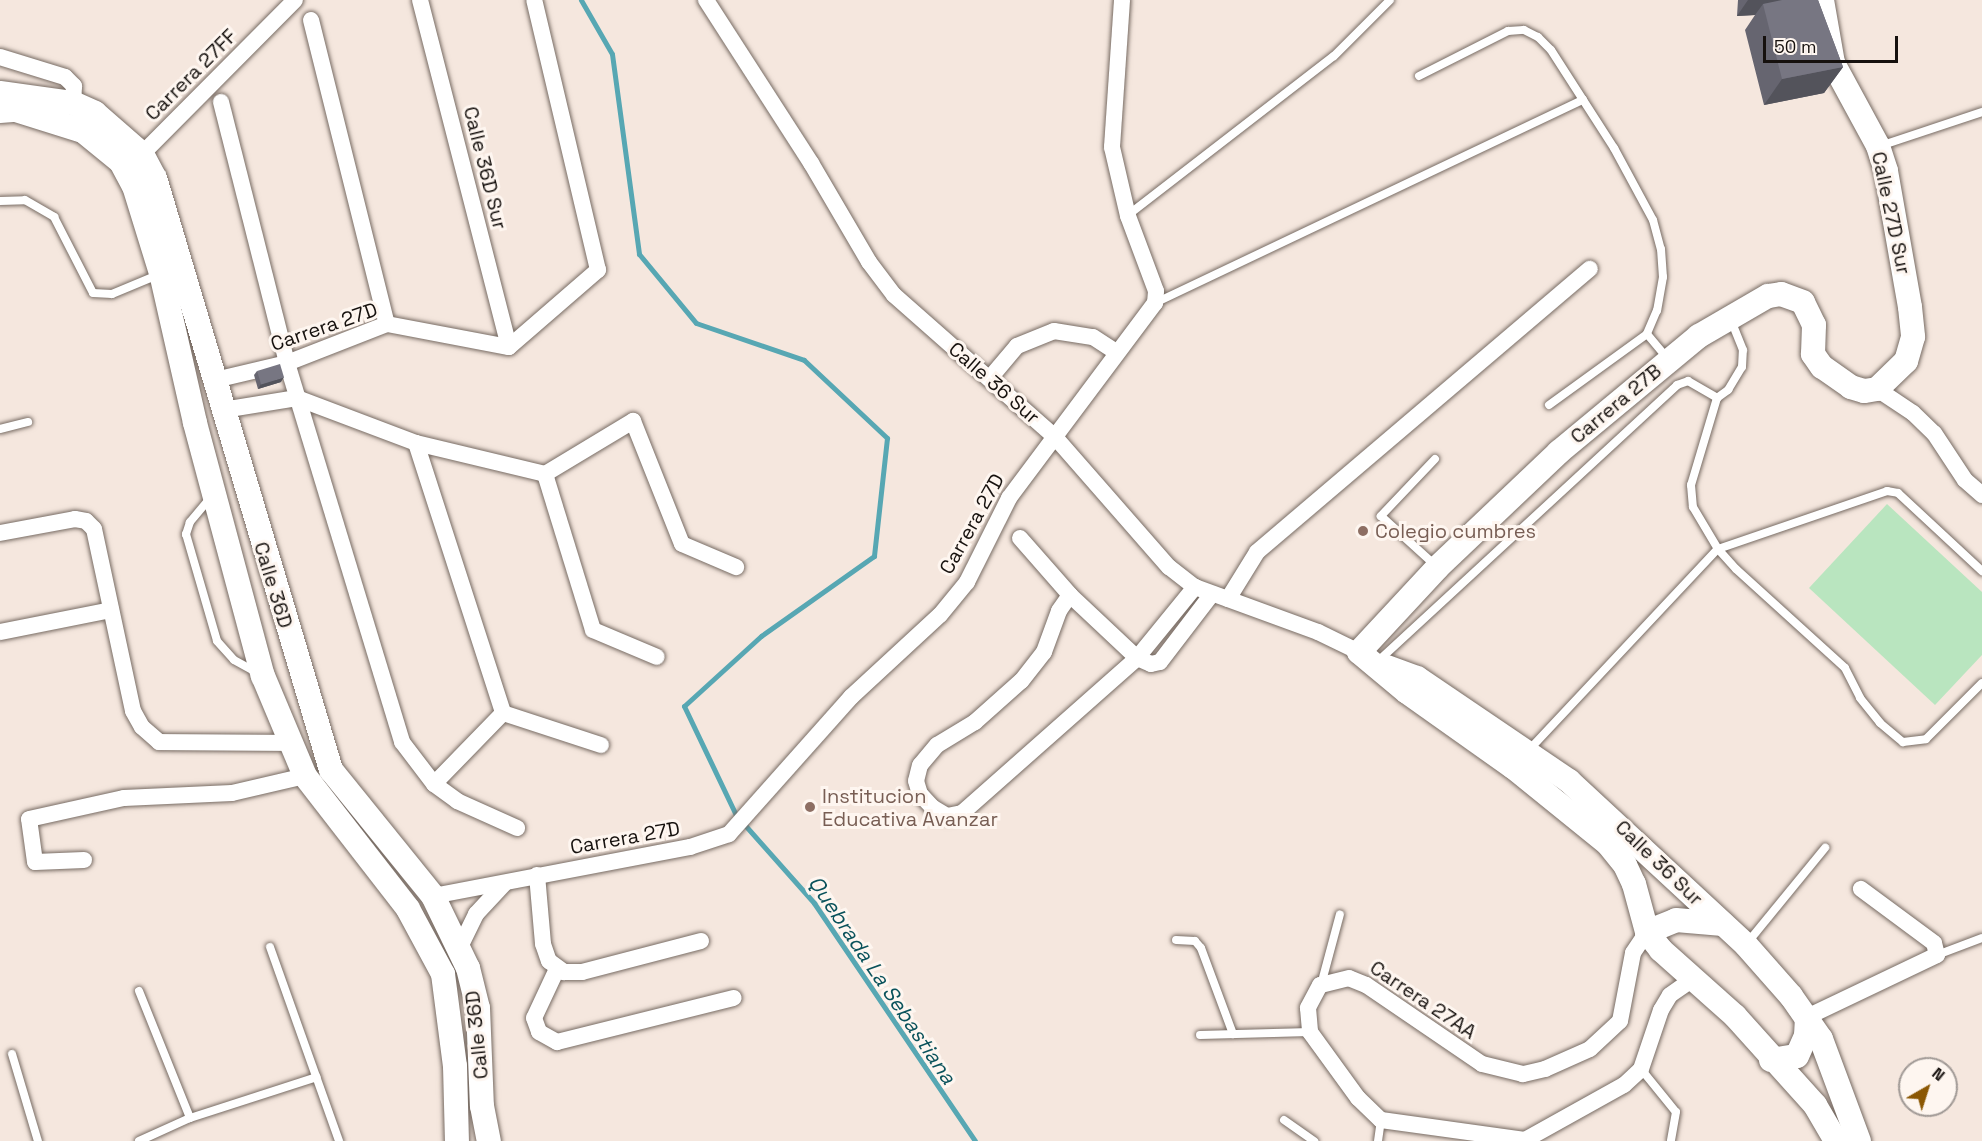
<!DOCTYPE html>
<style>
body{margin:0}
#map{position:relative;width:1982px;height:1141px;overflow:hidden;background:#f5e7de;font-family:"Space Grotesk",sans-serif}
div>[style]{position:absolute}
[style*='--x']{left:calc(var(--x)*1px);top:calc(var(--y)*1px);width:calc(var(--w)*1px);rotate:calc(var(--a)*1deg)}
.green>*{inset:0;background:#b9e5bf}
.stream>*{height:5px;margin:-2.5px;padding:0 2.5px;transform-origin:2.5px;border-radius:2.5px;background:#57a7b3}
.roads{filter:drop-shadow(0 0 2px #776b63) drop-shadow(0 0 2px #776b63)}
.lane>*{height:8px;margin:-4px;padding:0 4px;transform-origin:4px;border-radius:4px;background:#fff}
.street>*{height:16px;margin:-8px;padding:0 8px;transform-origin:8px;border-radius:8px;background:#fff}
.secondary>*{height:24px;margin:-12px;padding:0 12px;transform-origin:12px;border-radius:12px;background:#fff}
.wall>*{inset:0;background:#666570}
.shaded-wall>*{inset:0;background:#53535b}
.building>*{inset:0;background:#777682;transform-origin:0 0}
.dots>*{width:16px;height:16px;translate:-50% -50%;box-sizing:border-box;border:3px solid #fef6f0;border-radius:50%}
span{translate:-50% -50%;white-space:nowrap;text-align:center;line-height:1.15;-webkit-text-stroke:6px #fef6f0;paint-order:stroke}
.street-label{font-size:20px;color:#16110e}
.education-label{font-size:20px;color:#785e54}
.left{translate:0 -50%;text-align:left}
.water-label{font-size:21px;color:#0a525b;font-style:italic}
.north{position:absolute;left:1898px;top:1057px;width:60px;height:60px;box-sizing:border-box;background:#fef6f0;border:2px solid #a19a96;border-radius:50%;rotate:39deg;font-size:16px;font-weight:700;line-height:24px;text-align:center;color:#16110e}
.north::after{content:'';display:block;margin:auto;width:21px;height:27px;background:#8b5703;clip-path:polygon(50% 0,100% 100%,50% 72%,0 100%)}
.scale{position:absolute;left:1763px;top:36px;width:135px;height:27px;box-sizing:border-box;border:3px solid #16110e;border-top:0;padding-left:8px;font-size:18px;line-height:21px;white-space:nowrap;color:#16110e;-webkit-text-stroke:4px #fef6f0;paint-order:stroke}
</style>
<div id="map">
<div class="green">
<div style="clip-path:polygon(1887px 504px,1982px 592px,1982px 655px,1935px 705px,1809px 588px)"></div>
</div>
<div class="stream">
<div style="--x:581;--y:0;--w:62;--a:60.1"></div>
<div style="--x:612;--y:54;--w:202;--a:82.3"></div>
<div style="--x:639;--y:254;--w:89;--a:50.4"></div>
<div style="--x:696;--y:323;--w:114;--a:18.9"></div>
<div style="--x:804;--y:360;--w:114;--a:43.2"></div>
<div style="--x:887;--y:438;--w:119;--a:96.3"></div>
<div style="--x:874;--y:556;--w:138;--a:144.7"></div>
<div style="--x:761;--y:636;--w:104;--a:137.7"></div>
<div style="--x:684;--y:706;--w:121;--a:64.5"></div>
<div style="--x:736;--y:815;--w:118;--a:48.4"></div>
<div style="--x:814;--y:903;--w:287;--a:55.9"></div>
</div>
<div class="roads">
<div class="lane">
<div style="--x:1419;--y:76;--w:100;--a:-26.8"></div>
<div style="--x:1508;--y:31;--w:16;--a:-4"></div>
<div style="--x:1524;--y:30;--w:16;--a:27"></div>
<div style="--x:1538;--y:37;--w:18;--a:45"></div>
<div style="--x:1551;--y:50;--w:117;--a:57.3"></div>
<div style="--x:1614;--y:148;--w:82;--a:61.6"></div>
<div style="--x:1653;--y:220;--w:30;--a:75"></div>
<div style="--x:1661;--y:249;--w:28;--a:86"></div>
<div style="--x:1663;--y:277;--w:34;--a:100"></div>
<div style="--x:1657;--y:310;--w:26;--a:113"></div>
<div style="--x:1647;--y:334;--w:31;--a:50"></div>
<div style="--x:1880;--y:146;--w:108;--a:-18.4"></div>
<div style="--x:0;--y:201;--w:25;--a:-2"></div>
<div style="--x:25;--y:200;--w:34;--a:30"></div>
<div style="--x:54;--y:217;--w:85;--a:62.8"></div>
<div style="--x:93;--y:293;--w:19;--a:3"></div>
<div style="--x:112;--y:294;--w:52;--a:-22.6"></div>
<div style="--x:1128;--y:215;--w:260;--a:-37.7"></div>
<div style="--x:1334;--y:56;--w:79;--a:-45"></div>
<div style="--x:1155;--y:303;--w:474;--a:-25.4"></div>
<div style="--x:1717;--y:398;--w:91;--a:106.6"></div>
<div style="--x:1691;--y:485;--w:22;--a:85"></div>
<div style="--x:1693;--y:507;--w:49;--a:59.2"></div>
<div style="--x:1718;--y:549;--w:27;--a:48"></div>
<div style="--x:1736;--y:569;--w:147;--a:42.2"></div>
<div style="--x:1845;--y:668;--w:34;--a:63"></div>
<div style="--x:1860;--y:698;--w:32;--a:51"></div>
<div style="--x:1880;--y:723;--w:30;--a:40"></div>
<div style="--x:1903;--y:742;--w:23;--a:-7"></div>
<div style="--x:1926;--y:739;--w:79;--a:-45"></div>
<div style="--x:1549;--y:405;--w:121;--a:-35.9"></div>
<div style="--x:0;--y:429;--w:29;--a:-14"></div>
<div style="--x:1435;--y:459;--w:79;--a:133.5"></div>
<div style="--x:1381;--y:516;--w:74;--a:42.3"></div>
<div style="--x:211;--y:497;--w:33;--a:130"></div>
<div style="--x:190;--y:522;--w:13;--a:108"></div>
<div style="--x:186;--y:534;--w:111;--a:73.8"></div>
<div style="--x:217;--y:641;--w:25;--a:48"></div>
<div style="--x:234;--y:660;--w:26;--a:29"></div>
<div style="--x:1376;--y:663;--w:410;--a:-42.7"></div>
<div style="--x:1677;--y:385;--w:12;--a:-20"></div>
<div style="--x:1688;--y:381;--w:34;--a:30"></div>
<div style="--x:1717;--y:398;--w:14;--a:-36"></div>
<div style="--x:1728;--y:390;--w:27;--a:-59"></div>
<div style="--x:1742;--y:367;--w:17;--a:-87"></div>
<div style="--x:1743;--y:350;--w:32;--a:-112"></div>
<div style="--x:1528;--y:751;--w:277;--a:-46.8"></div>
<div style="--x:1718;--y:549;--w:179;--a:-18.9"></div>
<div style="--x:1887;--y:491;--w:11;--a:10"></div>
<div style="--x:1898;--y:493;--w:115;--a:42.9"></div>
<div style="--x:1176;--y:940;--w:19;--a:3"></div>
<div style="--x:1195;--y:941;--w:9;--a:49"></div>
<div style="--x:1201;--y:948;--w:92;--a:69.6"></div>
<div style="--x:1748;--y:942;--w:122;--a:-50.7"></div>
<div style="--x:270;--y:947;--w:206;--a:70.4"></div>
<div style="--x:1937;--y:955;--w:48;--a:-20.7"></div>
<div style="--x:1321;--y:985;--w:73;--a:-75"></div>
<div style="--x:139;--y:991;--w:137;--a:68.1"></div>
<div style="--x:1200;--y:1035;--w:110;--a:-1.6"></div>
<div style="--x:12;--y:1054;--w:91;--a:73.4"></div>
<div style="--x:1641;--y:1069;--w:55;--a:50.9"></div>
<div style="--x:1676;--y:1112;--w:29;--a:100"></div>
<div style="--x:1284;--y:1120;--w:37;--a:35"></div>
<div style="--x:139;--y:1141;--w:56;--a:-24.3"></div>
<div style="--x:190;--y:1118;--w:133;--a:-17.9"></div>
<div style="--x:1378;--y:1141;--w:21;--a:-82"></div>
</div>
<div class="street">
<div style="--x:420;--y:0;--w:358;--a:75.6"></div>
<div style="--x:706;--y:0;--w:194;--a:57.2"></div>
<div style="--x:811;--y:163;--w:115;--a:59.6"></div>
<div style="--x:869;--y:262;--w:41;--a:52.9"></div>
<div style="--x:894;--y:295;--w:215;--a:41.4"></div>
<div style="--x:1055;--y:437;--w:173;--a:48.8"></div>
<div style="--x:1169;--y:567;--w:33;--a:38"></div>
<div style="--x:1195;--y:587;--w:131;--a:20.1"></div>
<div style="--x:1318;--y:632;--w:46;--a:26"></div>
<div style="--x:311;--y:20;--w:313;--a:76"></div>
<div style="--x:0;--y:57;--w:68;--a:17.1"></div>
<div style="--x:65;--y:77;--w:13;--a:45"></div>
<div style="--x:74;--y:86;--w:17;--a:93"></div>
<div style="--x:221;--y:102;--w:269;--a:75.8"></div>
<div style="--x:287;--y:363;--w:396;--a:73.1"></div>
<div style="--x:402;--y:742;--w:53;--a:52.7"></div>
<div style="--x:434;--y:784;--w:29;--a:36"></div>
<div style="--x:457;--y:801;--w:66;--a:24.2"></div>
<div style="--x:142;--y:154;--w:217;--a:-45.2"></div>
<div style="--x:990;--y:378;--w:42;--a:-49.8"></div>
<div style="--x:1017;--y:346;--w:40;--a:-22"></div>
<div style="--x:1054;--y:331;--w:39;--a:9"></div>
<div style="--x:1093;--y:337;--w:27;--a:33"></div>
<div style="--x:215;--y:380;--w:74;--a:-13.3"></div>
<div style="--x:287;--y:363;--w:107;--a:-21.3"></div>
<div style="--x:387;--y:324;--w:124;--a:10.7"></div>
<div style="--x:509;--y:347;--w:118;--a:-40.9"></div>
<div style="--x:598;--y:270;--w:277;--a:-103.3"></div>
<div style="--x:1877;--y:389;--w:43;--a:33.7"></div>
<div style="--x:1913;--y:413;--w:29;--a:44"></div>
<div style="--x:1934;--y:433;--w:56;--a:56.6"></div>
<div style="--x:1965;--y:480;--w:23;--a:41"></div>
<div style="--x:223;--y:410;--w:75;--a:-9.2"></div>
<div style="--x:297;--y:398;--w:127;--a:20.7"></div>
<div style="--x:416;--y:443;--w:133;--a:13.5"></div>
<div style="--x:545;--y:474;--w:103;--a:-31.1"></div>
<div style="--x:633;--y:421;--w:132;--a:68.3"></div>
<div style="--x:682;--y:544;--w:59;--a:23.1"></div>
<div style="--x:416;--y:443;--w:284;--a:72.1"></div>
<div style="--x:503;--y:713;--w:99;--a:134.2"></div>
<div style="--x:545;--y:474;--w:163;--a:72.9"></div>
<div style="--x:593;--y:630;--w:69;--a:22.9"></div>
<div style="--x:0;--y:533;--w:76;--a:-10.6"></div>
<div style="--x:75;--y:519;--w:11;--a:10"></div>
<div style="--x:86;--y:521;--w:11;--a:45"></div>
<div style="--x:94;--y:529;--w:186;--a:77.9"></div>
<div style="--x:133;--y:711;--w:18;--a:61"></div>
<div style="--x:142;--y:727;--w:23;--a:41"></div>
<div style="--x:159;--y:742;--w:131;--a:0.4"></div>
<div style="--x:1020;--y:538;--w:76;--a:48.7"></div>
<div style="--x:1070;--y:595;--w:92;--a:43.2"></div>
<div style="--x:1137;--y:658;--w:15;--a:23"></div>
<div style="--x:1151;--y:664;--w:9;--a:-13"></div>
<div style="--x:1160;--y:662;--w:86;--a:-52.6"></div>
<div style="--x:1070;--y:595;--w:19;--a:125"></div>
<div style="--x:1059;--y:611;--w:44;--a:110.1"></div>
<div style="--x:1044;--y:652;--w:37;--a:128"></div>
<div style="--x:1021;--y:681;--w:62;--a:138.3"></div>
<div style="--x:975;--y:722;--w:44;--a:148.8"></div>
<div style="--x:937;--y:745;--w:26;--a:130"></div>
<div style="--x:920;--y:765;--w:16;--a:104"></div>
<div style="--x:916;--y:781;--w:14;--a:73"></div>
<div style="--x:920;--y:794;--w:18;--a:47"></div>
<div style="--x:932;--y:807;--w:17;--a:31"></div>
<div style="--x:947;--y:816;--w:15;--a:-11"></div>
<div style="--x:962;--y:813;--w:234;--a:-41.5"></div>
<div style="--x:1137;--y:658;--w:92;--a:-50.8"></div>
<div style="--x:1228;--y:599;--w:55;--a:-58.3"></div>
<div style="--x:1257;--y:552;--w:437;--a:-40.4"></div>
<div style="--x:0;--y:632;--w:113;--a:-11.2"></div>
<div style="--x:503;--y:713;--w:103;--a:18.1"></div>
<div style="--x:84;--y:860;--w:49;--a:177.7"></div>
<div style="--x:35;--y:862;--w:43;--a:-97.9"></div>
<div style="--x:29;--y:819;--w:97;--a:-12.5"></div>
<div style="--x:124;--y:798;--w:108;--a:-2.7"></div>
<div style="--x:232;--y:793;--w:75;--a:-13.1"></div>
<div style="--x:537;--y:875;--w:69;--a:85"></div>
<div style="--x:543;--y:944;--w:18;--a:71"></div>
<div style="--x:549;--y:961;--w:19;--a:36"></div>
<div style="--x:564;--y:972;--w:18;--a:0"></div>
<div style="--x:582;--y:972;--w:123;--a:-14.6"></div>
<div style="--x:433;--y:896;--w:262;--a:-10.8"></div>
<div style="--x:690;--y:847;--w:41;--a:-18.4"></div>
<div style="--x:729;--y:834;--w:183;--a:-48.3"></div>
<div style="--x:851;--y:697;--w:121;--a:-42.7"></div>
<div style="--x:940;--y:615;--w:43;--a:-50.7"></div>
<div style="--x:967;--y:582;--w:94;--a:-63.4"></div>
<div style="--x:1009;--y:498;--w:244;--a:-53.2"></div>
<div style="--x:1155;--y:303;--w:12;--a:-85"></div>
<div style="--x:1156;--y:291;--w:80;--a:-110.5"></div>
<div style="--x:1128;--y:216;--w:71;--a:-103.1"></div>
<div style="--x:1112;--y:147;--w:147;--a:-86.1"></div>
<div style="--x:1647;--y:932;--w:25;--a:124"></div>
<div style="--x:1633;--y:953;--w:69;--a:100.8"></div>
<div style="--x:1620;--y:1021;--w:41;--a:137"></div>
<div style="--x:1590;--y:1049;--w:49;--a:156"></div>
<div style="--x:1545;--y:1069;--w:23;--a:167"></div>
<div style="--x:1523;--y:1074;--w:42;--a:-166.3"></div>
<div style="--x:1482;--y:1064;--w:140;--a:-145.7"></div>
<div style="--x:1366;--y:985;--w:18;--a:-158"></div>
<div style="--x:1349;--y:978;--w:30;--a:166"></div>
<div style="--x:1320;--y:985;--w:26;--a:118"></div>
<div style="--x:1308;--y:1008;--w:24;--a:85"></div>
<div style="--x:1310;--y:1032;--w:82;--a:54"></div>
<div style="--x:1358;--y:1098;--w:32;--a:44"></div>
<div style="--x:1381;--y:1120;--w:145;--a:7.9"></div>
<div style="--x:1525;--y:1140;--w:113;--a:-29.1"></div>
<div style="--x:1624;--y:1085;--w:23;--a:-43"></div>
<div style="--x:1641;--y:1069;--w:62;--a:-71.3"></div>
<div style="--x:1661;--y:1010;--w:17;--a:-59"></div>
<div style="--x:1670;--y:995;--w:29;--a:-35"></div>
<div style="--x:460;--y:947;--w:37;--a:-64"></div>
<div style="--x:476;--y:914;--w:41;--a:-47"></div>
<div style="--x:557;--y:969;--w:54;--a:115.1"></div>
<div style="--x:534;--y:1018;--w:15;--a:70"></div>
<div style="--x:539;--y:1032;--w:21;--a:29"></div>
<div style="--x:557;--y:1042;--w:182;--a:-14"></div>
<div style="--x:1807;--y:1017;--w:144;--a:-25.5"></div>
<div style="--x:1937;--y:955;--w:12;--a:-104"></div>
<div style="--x:1934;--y:943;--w:91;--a:-143.5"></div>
</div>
<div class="secondary">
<div style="--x:1822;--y:0;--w:64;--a:80.1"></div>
<div style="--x:1833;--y:63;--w:94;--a:61.5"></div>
<div style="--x:1878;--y:146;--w:26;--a:72"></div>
<div style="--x:1886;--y:171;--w:138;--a:80"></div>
<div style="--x:1910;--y:307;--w:30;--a:84"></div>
<div style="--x:1913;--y:337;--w:25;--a:106"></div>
<div style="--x:1906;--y:361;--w:40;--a:136"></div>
<div style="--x:1877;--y:389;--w:13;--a:171"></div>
<div style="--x:1864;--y:391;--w:14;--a:-163"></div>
<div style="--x:1851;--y:387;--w:35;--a:-145"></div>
<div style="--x:1822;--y:367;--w:16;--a:-125"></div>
<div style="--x:1813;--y:354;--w:29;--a:-88"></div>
<div style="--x:1814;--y:325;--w:25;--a:-116"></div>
<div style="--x:1803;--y:302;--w:23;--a:-160"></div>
<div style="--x:1781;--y:294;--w:13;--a:171"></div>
<div style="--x:1768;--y:296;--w:80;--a:149.9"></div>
<div style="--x:1699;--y:336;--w:182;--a:140.4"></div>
<div style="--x:1559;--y:452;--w:167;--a:136.5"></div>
<div style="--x:1438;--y:567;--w:116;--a:132.9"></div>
<div style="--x:1359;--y:652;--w:62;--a:39.8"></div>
<div style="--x:1407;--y:692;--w:130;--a:35.3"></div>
<div style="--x:1513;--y:767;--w:122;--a:39"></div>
<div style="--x:1608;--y:844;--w:27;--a:51"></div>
<div style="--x:1625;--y:865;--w:21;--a:65"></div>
<div style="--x:1634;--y:884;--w:50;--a:74.8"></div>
<div style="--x:1647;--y:932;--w:23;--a:52"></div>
<div style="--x:1661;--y:950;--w:99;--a:41.7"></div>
<div style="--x:1735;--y:1016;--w:120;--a:48"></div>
<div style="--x:1815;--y:1105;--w:42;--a:59.7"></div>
<div style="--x:0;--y:93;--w:74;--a:7.8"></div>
<div style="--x:73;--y:103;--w:24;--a:24"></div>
<div style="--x:95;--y:113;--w:62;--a:41.1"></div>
<div style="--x:142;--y:154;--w:27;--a:62"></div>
<div style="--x:155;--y:178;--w:618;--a:73.44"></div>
<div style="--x:331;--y:770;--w:162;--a:51"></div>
<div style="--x:433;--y:896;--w:80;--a:64.1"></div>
<div style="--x:468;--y:968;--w:41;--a:76"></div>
<div style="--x:478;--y:1008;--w:98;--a:87.7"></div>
<div style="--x:482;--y:1106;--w:36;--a:79"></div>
<div style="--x:0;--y:111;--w:16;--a:-4"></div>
<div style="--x:16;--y:110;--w:70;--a:17.4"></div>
<div style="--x:83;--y:131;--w:49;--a:39.2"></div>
<div style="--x:121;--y:162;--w:27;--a:62"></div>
<div style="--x:134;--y:186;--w:91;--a:72.8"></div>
<div style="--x:161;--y:273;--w:154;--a:77.2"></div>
<div style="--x:195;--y:423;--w:262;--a:75"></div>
<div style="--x:263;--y:676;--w:108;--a:67.2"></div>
<div style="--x:305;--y:776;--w:168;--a:52.2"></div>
<div style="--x:408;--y:909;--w:74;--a:61.7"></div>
<div style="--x:443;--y:974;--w:93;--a:82.6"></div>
<div style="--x:455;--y:1066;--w:75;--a:88.5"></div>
<div style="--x:1387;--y:667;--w:32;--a:20"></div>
<div style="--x:1417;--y:678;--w:184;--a:34.1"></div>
<div style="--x:1569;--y:781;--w:241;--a:42.8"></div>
<div style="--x:1746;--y:945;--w:68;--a:48.6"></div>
<div style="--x:1791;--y:996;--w:52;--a:55.1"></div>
<div style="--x:1821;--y:1039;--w:109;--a:69.6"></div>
<div style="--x:1647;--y:932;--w:31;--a:-22"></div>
<div style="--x:1676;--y:920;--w:47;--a:4.9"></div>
<div style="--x:1771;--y:1060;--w:26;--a:-9"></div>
<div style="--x:1797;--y:1056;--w:22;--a:-66"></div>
<div style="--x:1806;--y:1036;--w:19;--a:-87"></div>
</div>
</div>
<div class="wall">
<div style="clip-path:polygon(1738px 0,1818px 0,1843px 67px,1824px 93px,1764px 105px,1745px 30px,1755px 15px,1737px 16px)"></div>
<div style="clip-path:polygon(257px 371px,281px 382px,258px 389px,254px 375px)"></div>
</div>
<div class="shaded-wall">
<div style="clip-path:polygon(1748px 0,1807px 0,1763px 4px,1755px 15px,1737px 16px)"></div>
<div style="clip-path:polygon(1843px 67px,1824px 93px,1764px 105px,1782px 79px)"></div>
<div style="clip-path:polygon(284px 377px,281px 382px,258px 389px,261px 384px)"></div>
</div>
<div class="building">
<div style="clip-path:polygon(1782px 0,1818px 0,1843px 67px,1782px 79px,1763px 4px)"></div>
<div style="left:280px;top:364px;width:14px;height:24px;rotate:73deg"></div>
</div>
<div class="dots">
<div style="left:1363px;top:531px;background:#8d6e63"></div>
<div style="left:810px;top:807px;background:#8d6e63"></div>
</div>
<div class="street-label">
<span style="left:191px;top:75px;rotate:-45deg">Carrera 27FF</span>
<span style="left:485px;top:168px;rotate:76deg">Calle 36D Sur</span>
<span style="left:1891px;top:213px;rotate:78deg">Calle 27D Sur</span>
<span style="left:324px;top:327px;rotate:-19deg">Carrera 27D</span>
<span style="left:994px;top:383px;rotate:41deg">Calle 36 Sur</span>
<span style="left:1616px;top:404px;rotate:-40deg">Carrera 27B</span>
<span style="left:972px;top:524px;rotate:-61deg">Carrera 27D</span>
<span style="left:273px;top:585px;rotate:73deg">Calle 36D</span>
<span style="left:625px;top:838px;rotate:-10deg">Carrera 27D</span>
<span style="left:1659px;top:863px;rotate:44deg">Calle 36 Sur</span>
<span style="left:1423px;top:1000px;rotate:34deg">Carrera 27AA</span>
<span style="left:477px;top:1035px;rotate:-96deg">Calle 36D</span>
</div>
<div class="education-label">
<span class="left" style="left:1375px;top:531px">Colegio cumbres</span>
<span class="left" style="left:822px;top:808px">Institucion<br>Educativa Avanzar</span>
</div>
<div class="water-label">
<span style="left:882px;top:980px;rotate:56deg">Quebrada La Sebastiana</span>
</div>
<div class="north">N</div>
<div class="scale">50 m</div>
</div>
